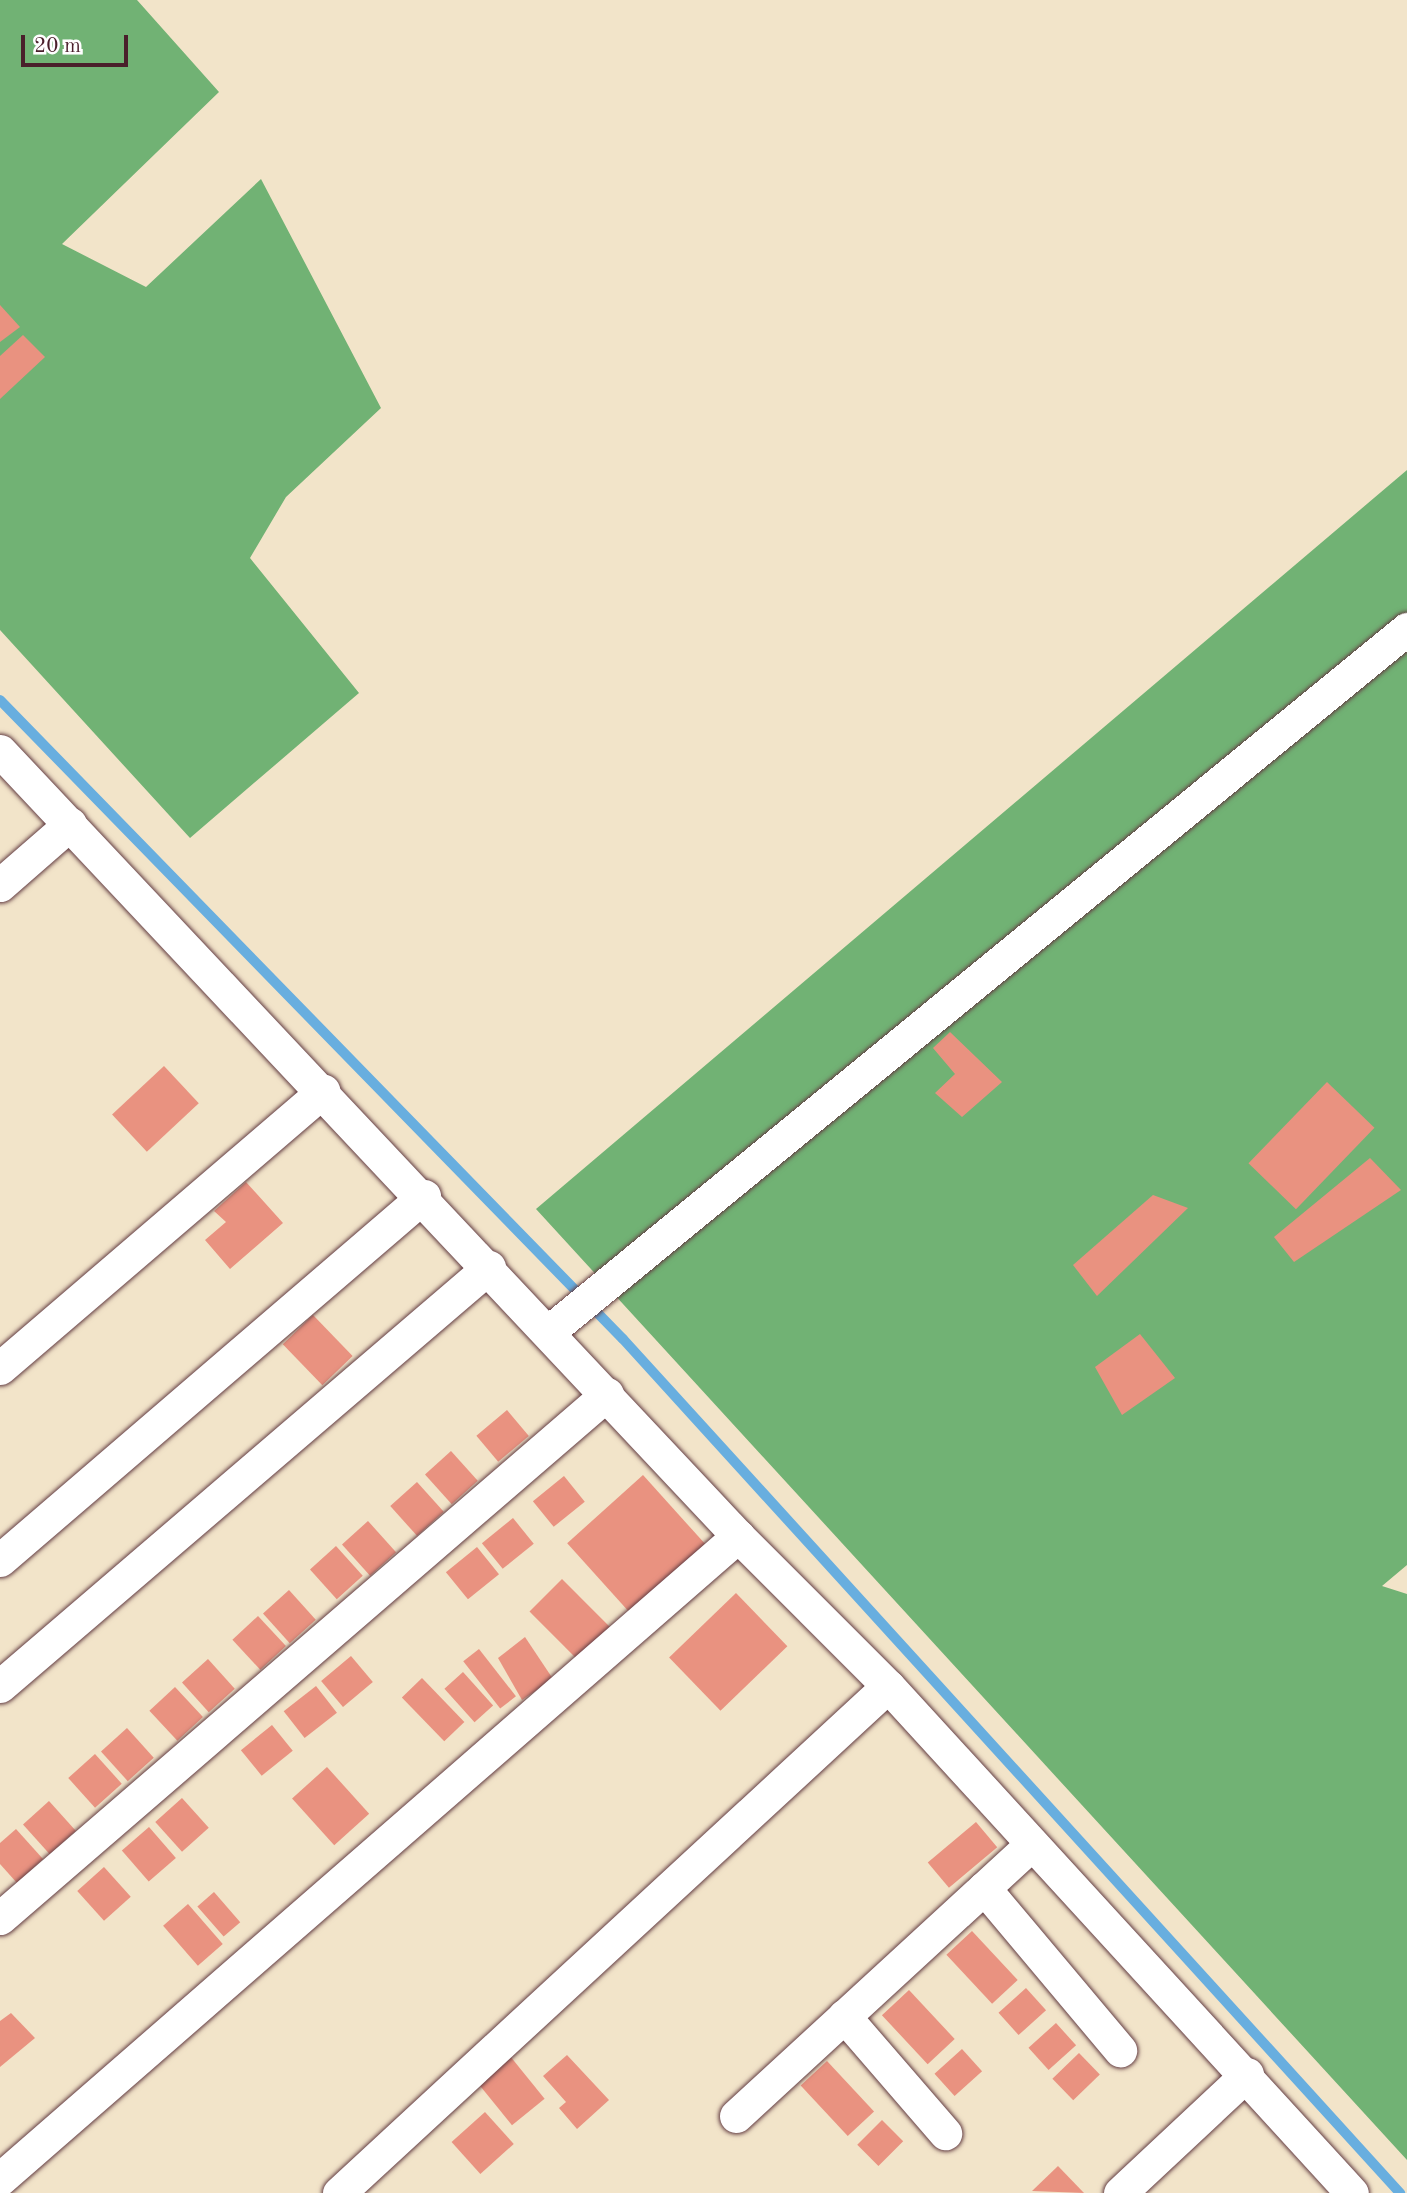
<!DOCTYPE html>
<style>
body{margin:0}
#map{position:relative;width:1407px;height:2193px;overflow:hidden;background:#f2e4c9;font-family:"Old Standard TT",serif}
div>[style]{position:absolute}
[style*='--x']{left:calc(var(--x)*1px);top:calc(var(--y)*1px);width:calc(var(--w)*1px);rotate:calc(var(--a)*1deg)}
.forest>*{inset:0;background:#71b274}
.stream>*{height:10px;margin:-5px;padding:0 5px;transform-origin:5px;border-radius:5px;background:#68aedf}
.building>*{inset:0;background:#e99280;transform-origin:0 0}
.roads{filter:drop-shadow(0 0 2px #633d43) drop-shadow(0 0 2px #633d43)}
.minor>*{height:33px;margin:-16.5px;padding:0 16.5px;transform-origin:16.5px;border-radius:16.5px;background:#fff}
span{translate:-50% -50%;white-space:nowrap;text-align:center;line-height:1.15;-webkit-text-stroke:7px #fff;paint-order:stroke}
.scale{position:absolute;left:21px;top:35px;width:107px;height:32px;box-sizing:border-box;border:4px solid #4a1f2b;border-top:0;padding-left:9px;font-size:21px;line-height:24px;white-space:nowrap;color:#4a1f2b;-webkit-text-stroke:5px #fff;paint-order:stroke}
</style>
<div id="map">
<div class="forest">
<div style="clip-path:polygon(0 0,137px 0,219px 92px,62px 244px,146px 287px,261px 179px,381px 408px,286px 497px,250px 558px,359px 693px,190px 838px,0 630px)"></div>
<div style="clip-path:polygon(1407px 470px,1407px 1565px,1382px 1586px,1407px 1594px,1407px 2160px,536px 1209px)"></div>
</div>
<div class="stream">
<div style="--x:0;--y:700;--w:892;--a:45.73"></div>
<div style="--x:623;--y:1339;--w:1155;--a:47.7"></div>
</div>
<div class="building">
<div style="clip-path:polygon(0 305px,20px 327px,0 342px)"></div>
<div style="clip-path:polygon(23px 335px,45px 357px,0 399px,0 356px)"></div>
<div style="clip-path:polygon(950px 1032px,1002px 1082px,962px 1117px,935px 1093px,955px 1074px,933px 1048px)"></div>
<div style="left:164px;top:1066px;width:51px;height:71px;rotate:47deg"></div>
<div style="left:1327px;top:1082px;width:66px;height:113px;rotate:44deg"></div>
<div style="clip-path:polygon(1370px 1158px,1401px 1190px,1294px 1262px,1274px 1237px)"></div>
<div style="clip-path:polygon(246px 1182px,283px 1223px,230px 1269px,205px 1240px,226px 1222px,214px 1211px)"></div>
<div style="clip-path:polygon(1153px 1195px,1188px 1208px,1097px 1296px,1073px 1265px)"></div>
<div style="left:313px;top:1315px;width:57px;height:42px;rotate:46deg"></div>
<div style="clip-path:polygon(1140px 1334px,1175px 1378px,1122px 1415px,1095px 1367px)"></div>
<div style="left:507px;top:1410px;width:34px;height:40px;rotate:50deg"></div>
<div style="left:451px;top:1451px;width:40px;height:35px;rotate:48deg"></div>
<div style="left:643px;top:1475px;width:97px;height:102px;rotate:48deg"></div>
<div style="left:564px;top:1476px;width:33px;height:40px;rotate:51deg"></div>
<div style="left:417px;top:1482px;width:40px;height:36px;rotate:48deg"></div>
<div style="left:513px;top:1518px;width:33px;height:40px;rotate:51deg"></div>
<div style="left:368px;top:1521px;width:42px;height:35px;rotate:48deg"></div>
<div style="left:336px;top:1546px;width:40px;height:35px;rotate:48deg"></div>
<div style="left:477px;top:1547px;width:35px;height:40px;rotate:51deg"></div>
<div style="left:562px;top:1579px;width:72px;height:46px;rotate:45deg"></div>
<div style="left:289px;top:1590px;width:40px;height:35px;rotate:48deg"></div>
<div style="left:736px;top:1593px;width:74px;height:93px;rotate:46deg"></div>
<div style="left:258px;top:1616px;width:41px;height:35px;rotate:47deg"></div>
<div style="clip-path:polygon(525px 1637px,553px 1679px,522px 1700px,498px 1658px)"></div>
<div style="left:479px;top:1649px;width:60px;height:20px;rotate:52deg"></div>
<div style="left:351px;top:1656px;width:34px;height:39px;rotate:50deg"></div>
<div style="left:208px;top:1659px;width:40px;height:35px;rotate:48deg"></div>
<div style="left:463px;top:1672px;width:45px;height:25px;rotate:48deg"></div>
<div style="left:422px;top:1678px;width:61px;height:28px;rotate:46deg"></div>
<div style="left:316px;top:1686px;width:34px;height:41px;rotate:52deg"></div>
<div style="left:175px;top:1687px;width:41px;height:35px;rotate:47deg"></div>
<div style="left:272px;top:1725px;width:33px;height:40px;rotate:51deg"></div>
<div style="left:127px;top:1728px;width:40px;height:35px;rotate:48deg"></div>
<div style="left:95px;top:1754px;width:40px;height:36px;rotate:48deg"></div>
<div style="left:327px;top:1767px;width:63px;height:47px;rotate:48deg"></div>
<div style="left:182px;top:1798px;width:40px;height:36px;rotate:48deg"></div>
<div style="left:49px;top:1801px;width:40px;height:35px;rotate:48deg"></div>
<div style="left:976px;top:1822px;width:33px;height:63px;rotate:50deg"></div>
<div style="left:149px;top:1827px;width:41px;height:36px;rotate:49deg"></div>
<div style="clip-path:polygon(16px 1829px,43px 1859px,17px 1883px,0 1864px,0 1843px)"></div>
<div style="left:104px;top:1867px;width:40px;height:36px;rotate:48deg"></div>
<div style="left:214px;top:1892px;width:40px;height:22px;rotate:49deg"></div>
<div style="left:188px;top:1904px;width:53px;height:33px;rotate:49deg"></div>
<div style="left:972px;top:1931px;width:67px;height:35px;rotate:47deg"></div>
<div style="left:1026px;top:1988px;width:30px;height:37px;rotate:48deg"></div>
<div style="left:909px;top:1990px;width:67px;height:37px;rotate:47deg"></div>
<div style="clip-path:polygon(11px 2013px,35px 2038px,0 2067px,0 2021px)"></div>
<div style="left:1056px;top:2023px;width:30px;height:37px;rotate:48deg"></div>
<div style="left:962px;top:2049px;width:30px;height:37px;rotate:48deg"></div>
<div style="left:1079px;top:2053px;width:30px;height:37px;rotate:46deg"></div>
<div style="clip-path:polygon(567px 2055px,609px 2100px,577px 2129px,559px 2108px,566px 2102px,543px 2076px)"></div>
<div style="left:510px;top:2056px;width:55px;height:42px;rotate:51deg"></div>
<div style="left:827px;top:2061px;width:69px;height:36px;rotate:47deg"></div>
<div style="left:485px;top:2112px;width:43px;height:45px;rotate:48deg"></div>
<div style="left:882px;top:2120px;width:30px;height:35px;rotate:45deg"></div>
<div style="clip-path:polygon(1058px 2166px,1084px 2193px,1032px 2191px)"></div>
</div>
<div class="roads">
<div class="minor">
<div style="--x:0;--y:751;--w:1077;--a:46.77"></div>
<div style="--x:738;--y:1536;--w:212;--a:45"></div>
<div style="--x:888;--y:1686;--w:687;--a:47.54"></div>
<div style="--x:0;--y:885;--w:93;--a:-41.1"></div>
<div style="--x:548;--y:1332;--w:1110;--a:-39.3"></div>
<div style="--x:0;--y:1368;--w:426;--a:-40.6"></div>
<div style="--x:0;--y:1560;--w:559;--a:-40.65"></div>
<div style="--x:0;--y:1686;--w:644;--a:-40.59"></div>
<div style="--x:984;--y:1888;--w:212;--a:50"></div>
<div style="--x:0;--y:1918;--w:802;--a:-40.8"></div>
<div style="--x:844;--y:2016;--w:155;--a:49.2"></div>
<div style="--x:736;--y:2116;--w:401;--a:-42.6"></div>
<div style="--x:0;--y:2179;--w:979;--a:-41.06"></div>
<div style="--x:339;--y:2193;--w:747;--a:-42.72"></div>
<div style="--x:1120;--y:2193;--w:174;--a:-43.1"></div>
</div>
</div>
<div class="scale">20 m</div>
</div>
